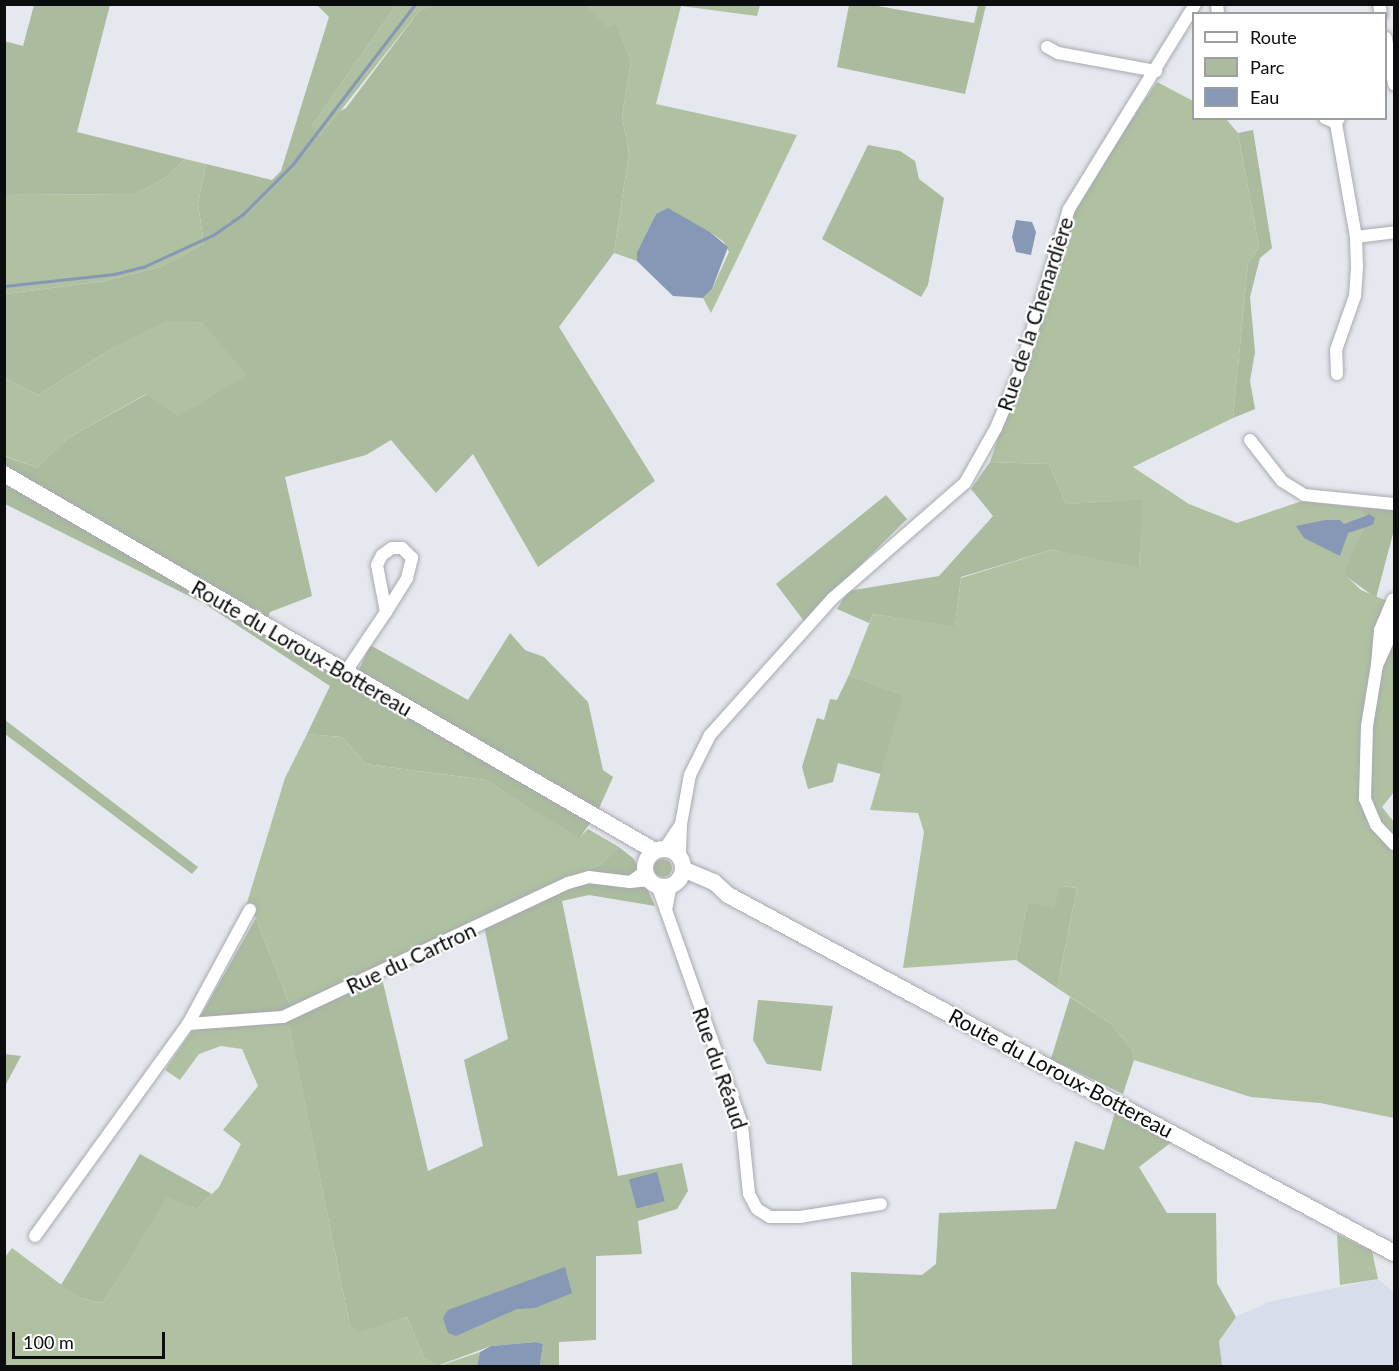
<!DOCTYPE html>
<meta charset="utf-8">
<style>
body{margin:0}
#map{position:relative;width:1399px;height:1371px;overflow:hidden;background:#e5e8ee;font-family:Lato,sans-serif}
div>[style]{position:absolute}
[style*='--x']{left:calc(var(--x)*1px);top:calc(var(--y)*1px);width:calc(var(--w)*1px);rotate:calc(var(--a)*1deg)}
.built>*{inset:0;background:#d7ddea}
.green>*{inset:0;background:#aabb9e}
.round{border-radius:50%}
.forest>*{inset:0;background:#afc1a1}
.water>*{inset:0;background:#8798b6;transform-origin:0 0}
.stream>*{height:3px;margin:-1.5px;padding:0 1.5px;transform-origin:1.5px;border-radius:1.5px;background:#8798b6}
.roads{filter:drop-shadow(0 0 2px #a7aab0) drop-shadow(0 0 2px #a7aab0)}
.minor>*{height:12px;margin:-6px;padding:0 6px;transform-origin:6px;border-radius:6px;background:#fff}
.secondary>*{height:16px;margin:-8px;padding:0 8px;transform-origin:8px;border-radius:8px;background:#fff}
.secondary>.ring{margin:-8px;padding:0;box-sizing:content-box;background:none;border:16px solid #fff;border-radius:50%}
span{translate:-50% -50%;white-space:nowrap;text-align:center;line-height:1.15;-webkit-text-stroke:4.5px #fff;paint-order:stroke}
.street-label{font-size:21px;color:#0b0c0e}
.frame{position:absolute;inset:0;border:6px solid #0b0c0e;pointer-events:none}
.legend{position:absolute;left:1192px;top:12px;width:195px;height:108px;box-sizing:border-box;background:#fff;border:2px solid #9d9e9f;margin:0;padding:8px 10px;list-style:none;font-size:18px;color:#0b0c0e}
.legend li{display:flex;align-items:center;gap:12px;height:30px}
.legend b{width:30px;border:2px solid #9d9e9f}
.scale{position:absolute;left:12px;top:1332px;width:153px;height:27px;box-sizing:border-box;border:3px solid #0b0c0e;border-top:0;padding-left:8px;font-size:18px;line-height:21px;white-space:nowrap;color:#0b0c0e;-webkit-text-stroke:4px #fff;paint-order:stroke}
</style>
<div id="map">
<div class="built">
<div style="clip-path:polygon(1378px 1279px,1394px 1292px,1394px 1366px,1222px 1366px,1219px 1341px,1236px 1317px,1269px 1302px)"></div>
</div>
<div class="green">
<div style="clip-path:polygon(439px 4px,590px 5px,589px 9px,616px 23px,631px 62px,622px 116px,629px 153px,614px 253px,559px 327px,655px 481px,538px 567px,473px 454px,436px 493px,391px 440px,366px 455px,285px 477px,312px 596px,270px 612px,267px 620px,357px 674px,370px 645px,468px 700px,510px 633px,525px 650px,544px 657px,588px 702px,603px 770px,613px 777px,597px 813px,579px 839px,486px 780px,366px 764px,342px 737px,307px 734px,330px 686px,205px 604px,5px 504px,4px 456px,37px 468px,68px 438px,147px 394px,116px 346px,38px 395px,5px 378px,5px 294px,105px 281px,160px 267px,204px 244px,198px 204px,206px 164px,272px 180px,281px 171px,329px 17px,317px 5px,396px 5px,311px 127px,346px 108px,419px 11px)"></div>
<div style="clip-path:polygon(34px 5px,110px 5px,77px 132px,185px 159px,164px 179px,135px 194px,5px 195px,4px 41px,23px 46px)"></div>
<div style="clip-path:polygon(849px 5px,872px 5px,974px 23px,978px 5px,986px 5px,965px 94px,837px 67px)"></div>
<div style="clip-path:polygon(1253px 130px,1272px 248px,1260px 258px,1250px 297px,1255px 352px,1250px 381px,1255px 409px,1233px 418px,1248px 263px,1259px 247px,1238px 133px)"></div>
<div style="clip-path:polygon(868px 145px,900px 151px,915px 161px,919px 179px,944px 198px,928px 285px,921px 297px,822px 239px)"></div>
<div style="clip-path:polygon(990px 462px,1049px 464px,1066px 504px,1143px 499px,1139px 568px,1051px 550px,961px 577px,955px 627px,873px 614px,869px 623px,837px 609px,848px 591px,939px 576px,993px 516px,971px 489px)"></div>
<div style="clip-path:polygon(886px 495px,907px 519px,804px 621px,776px 584px)"></div>
<div style="clip-path:polygon(1363px 508px,1394px 510px,1394px 530px,1376px 598px,1343px 574px,1363px 528px,1373px 525px,1369px 514px,1363px 516px)"></div>
<div style="clip-path:polygon(849px 675px,904px 696px,881px 774px,838px 763px,833px 782px,808px 789px,802px 767px,817px 718px,824px 720px,830px 699px,837px 700px)"></div>
<div style="clip-path:polygon(5px 720px,198px 867px,192px 874px,5px 734px)"></div>
<div style="clip-path:polygon(619px 847px,634px 859px,655px 906px,589px 895px,562px 901px,618px 1176px,682px 1163px,688px 1191px,677px 1209px,638px 1221px,642px 1254px,596px 1256px,596px 1340px,559px 1342px,559px 1366px,540px 1366px,543px 1344px,536px 1342px,491px 1346px,437px 1366px,424px 1358px,407px 1317px,359px 1333px,350px 1326px,289px 1025px,194px 1028px,256px 918px,289px 1003px,379px 966px,428px 1171px,483px 1146px,464px 1060px,508px 1039px,482px 917px,554px 882px,600px 865px)"></div>
<div class="round" style="left:654px;top:859px;width:18px;height:18px"></div>
<div style="clip-path:polygon(1061px 886px,1077px 888px,1057px 988px,1016px 960px,1028px 902px)"></div>
<div style="clip-path:polygon(1070px 997px,1110px 1023px,1132px 1049px,1134px 1060px,1123px 1094px,1051px 1059px)"></div>
<div style="clip-path:polygon(758px 1000px,833px 1006px,821px 1071px,767px 1064px,753px 1040px)"></div>
<div style="clip-path:polygon(5px 1054px,21px 1056px,5px 1086px,4px 1054px)"></div>
<div style="clip-path:polygon(1116px 1109px,1173px 1141px,1139px 1167px,1167px 1213px,1216px 1213px,1217px 1283px,1236px 1317px,1219px 1341px,1222px 1366px,852px 1366px,851px 1272px,922px 1275px,936px 1264px,939px 1213px,1056px 1209px,1075px 1141px,1104px 1150px)"></div>
<div style="clip-path:polygon(140px 1154px,212px 1194px,197px 1209px,167px 1198px,103px 1303px,79px 1298px,61px 1285px)"></div>
</div>
<div class="forest">
<div style="clip-path:polygon(590px 4px,760px 5px,757px 16px,681px 6px,656px 104px,797px 135px,711px 313px,703px 298px,712px 289px,729px 252px,724px 242px,710px 232px,668px 209px,656px 214px,637px 252px,637px 261px,614px 253px,629px 153px,622px 116px,631px 62px,616px 24px,606px 27px,589px 9px)"></div>
<div style="clip-path:polygon(396px 5px,439px 5px,419px 11px,320px 137px,311px 127px)"></div>
<div style="clip-path:polygon(1157px 82px,1193px 101px,1194px 118px,1226px 119px,1238px 133px,1259px 247px,1248px 263px,1233px 418px,1133px 467px,1189px 504px,1237px 523px,1302px 501px,1363px 508px,1363px 516px,1343px 525px,1340px 555px,1347px 533px,1363px 528px,1344px 574px,1361px 590px,1394px 604px,1394px 792px,1382px 807px,1394px 822px,1394px 1118px,1320px 1103px,1251px 1097px,1134px 1060px,1132px 1049px,1110px 1023px,1057px 988px,1077px 888px,1061px 886px,1054px 908px,1028px 903px,1016px 960px,903px 968px,924px 832px,918px 813px,870px 810px,903px 696px,849px 675px,873px 614px,955px 626px,961px 578px,1051px 550px,1139px 567px,1142px 500px,1066px 504px,1049px 464px,990px 462px,1078px 199px)"></div>
<div style="clip-path:polygon(185px 159px,206px 164px,198px 204px,204px 244px,160px 267px,105px 281px,5px 294px,5px 195px,135px 194px,164px 179px)"></div>
<div style="clip-path:polygon(166px 321px,202px 322px,247px 375px,178px 417px,146px 394px,68px 438px,37px 468px,5px 456px,5px 378px,38px 395px,116px 346px)"></div>
<div style="clip-path:polygon(307px 734px,342px 737px,366px 764px,486px 780px,579px 838px,588px 829px,619px 847px,600px 865px,554px 882px,298px 1004px,289px 1003px,256px 918px,246px 906px,285px 778px)"></div>
<div style="clip-path:polygon(289px 1024px,350px 1326px,359px 1332px,407px 1317px,424px 1358px,437px 1366px,5px 1366px,5px 1257px,12px 1248px,79px 1298px,103px 1303px,167px 1197px,197px 1209px,219px 1187px,241px 1144px,223px 1130px,258px 1086px,242px 1049px,221px 1046px,199px 1054px,180px 1080px,165px 1070px,194px 1028px)"></div>
<div style="clip-path:polygon(1337px 1234px,1372px 1251px,1378px 1279px,1340px 1285px)"></div>
<div style="clip-path:polygon(480px 1352px,477px 1366px,439px 1366px)"></div>
</div>
<div class="water">
<div style="clip-path:polygon(668px 208px,710px 232px,728px 247px,712px 289px,703px 298px,673px 296px,637px 261px,637px 252px,656px 214px)"></div>
<div style="clip-path:polygon(1016px 220px,1032px 222px,1036px 232px,1031px 255px,1016px 252px,1012px 237px)"></div>
<div style="clip-path:polygon(1369px 514px,1375px 518px,1373px 525px,1348px 533px,1340px 556px,1304px 538px,1296px 526px,1325px 520px,1340px 520px,1344px 524px)"></div>
<div style="left:657px;top:1172px;width:30px;height:29px;rotate:75deg"></div>
<div style="clip-path:polygon(565px 1267px,572px 1293px,535px 1308px,517px 1309px,456px 1336px,448px 1333px,443px 1318px,448px 1310px)"></div>
<div style="clip-path:polygon(536px 1342px,543px 1344px,540px 1366px,477px 1366px,480px 1352px,491px 1346px)"></div>
</div>
<div class="stream">
<div style="--x:4;--y:286;--w:111;--a:-6.2"></div>
<div style="--x:114;--y:274;--w:30;--a:-14"></div>
<div style="--x:143;--y:267;--w:77;--a:-24.6"></div>
<div style="--x:213;--y:235;--w:35;--a:-35"></div>
<div style="--x:242;--y:215;--w:71;--a:-45"></div>
<div style="--x:292;--y:165;--w:203;--a:-52.6"></div>
</div>
<div class="roads">
<div class="minor">
<div style="--x:1217;--y:4;--w:10;--a:84"></div>
<div style="--x:1379;--y:4;--w:10;--a:79"></div>
<div style="--x:1386;--y:38;--w:47;--a:80.1"></div>
<div style="--x:1047;--y:47;--w:13;--a:29"></div>
<div style="--x:1058;--y:53;--w:100;--a:10.4"></div>
<div style="--x:1325;--y:118;--w:12;--a:24"></div>
<div style="--x:1356;--y:237;--w:38;--a:-7"></div>
<div style="--x:1337;--y:374;--w:24;--a:-92"></div>
<div style="--x:1336;--y:350;--w:57;--a:-70.6"></div>
<div style="--x:1355;--y:296;--w:29;--a:-86"></div>
<div style="--x:1357;--y:267;--w:30;--a:-92"></div>
<div style="--x:1356;--y:237;--w:116;--a:-100"></div>
<div style="--x:1336;--y:123;--w:6;--a:-59"></div>
<div style="--x:1250;--y:440;--w:52;--a:52"></div>
<div style="--x:1282;--y:481;--w:26;--a:32"></div>
<div style="--x:1304;--y:495;--w:90;--a:5.7"></div>
<div style="--x:1393;--y:600;--w:43;--a:97.9"></div>
<div style="--x:1387;--y:643;--w:24;--a:114"></div>
<div style="--x:1377;--y:665;--w:35;--a:-85"></div>
<div style="--x:1380;--y:630;--w:33;--a:-67"></div>
<div style="--x:1377;--y:665;--w:62;--a:99.3"></div>
<div style="--x:1367;--y:726;--w:73;--a:91.6"></div>
<div style="--x:1365;--y:799;--w:28;--a:67"></div>
<div style="--x:1376;--y:825;--w:26;--a:47"></div>
<div style="--x:345;--y:673;--w:73;--a:-56.1"></div>
<div style="--x:386;--y:612;--w:40;--a:-58"></div>
<div style="--x:407;--y:578;--w:21;--a:-76"></div>
<div style="--x:412;--y:558;--w:14;--a:-135"></div>
<div style="--x:402;--y:548;--w:10;--a:180"></div>
<div style="--x:392;--y:548;--w:12;--a:145"></div>
<div style="--x:382;--y:555;--w:11;--a:117"></div>
<div style="--x:377;--y:565;--w:48;--a:79.2"></div>
<div style="--x:681;--y:824;--w:50;--a:-79.6"></div>
<div style="--x:690;--y:775;--w:45;--a:-63.4"></div>
<div style="--x:710;--y:735;--w:184;--a:-48.1"></div>
<div style="--x:833;--y:598;--w:175;--a:-41.1"></div>
<div style="--x:965;--y:483;--w:63;--a:-60.6"></div>
<div style="--x:996;--y:428;--w:62;--a:-67.2"></div>
<div style="--x:1020;--y:371;--w:169;--a:-73.2"></div>
<div style="--x:1069;--y:209;--w:241;--a:-58.4"></div>
<div style="--x:665;--y:848;--w:29;--a:-56"></div>
<div style="--x:681;--y:824;--w:33;--a:92"></div>
<div style="--x:646;--y:871;--w:19;--a:145"></div>
<div style="--x:630;--y:882;--w:20;--a:-6"></div>
<div style="--x:657;--y:885;--w:27;--a:70"></div>
<div style="--x:666;--y:910;--w:25;--a:-79"></div>
<div style="--x:666;--y:910;--w:228;--a:70.5"></div>
<div style="--x:742;--y:1125;--w:69;--a:84.2"></div>
<div style="--x:749;--y:1194;--w:17;--a:62"></div>
<div style="--x:757;--y:1209;--w:15;--a:32"></div>
<div style="--x:770;--y:1217;--w:30;--a:0"></div>
<div style="--x:800;--y:1217;--w:82;--a:-9.1"></div>
<div style="--x:188;--y:1024;--w:130;--a:-61.5"></div>
<div style="--x:35;--y:1236;--w:261;--a:-54.2"></div>
<div style="--x:188;--y:1024;--w:95;--a:-4.2"></div>
<div style="--x:283;--y:1017;--w:315;--a:-25.2"></div>
<div style="--x:568;--y:883;--w:22;--a:-16"></div>
<div style="--x:589;--y:877;--w:41;--a:7"></div>
</div>
<div class="secondary">
<div style="--x:4;--y:474;--w:752;--a:30.08"></div>
<div class="ring" style="left:645px;top:849px;width:22px;height:22px"></div>
<div style="--x:683;--y:869;--w:34;--a:23"></div>
<div style="--x:714;--y:882;--w:19;--a:43"></div>
<div style="--x:728;--y:895;--w:756;--a:28.26"></div>
</div>
</div>
<div class="street-label">
<span style="left:1035px;top:314px;rotate:-72deg">Rue de la Chenardière</span>
<span style="left:302px;top:648px;rotate:30deg">Route du Loroux-Bottereau</span>
<span style="left:411px;top:958px;rotate:-25deg">Rue du Cartron</span>
<span style="left:720px;top:1068px;rotate:71deg">Rue du Réaud</span>
<span style="left:1061px;top:1073px;rotate:28deg">Route du Loroux-Bottereau</span>
</div>
<div class="frame"></div>
<ul class="legend">
<li><b style="height:8px;background:#fff"></b>Route</li>
<li><b style="height:16px;background:#aabb9e"></b>Parc</li>
<li><b style="height:16px;background:#8798b6"></b>Eau</li>
</ul>
<div class="scale">100 m</div>
</div>
